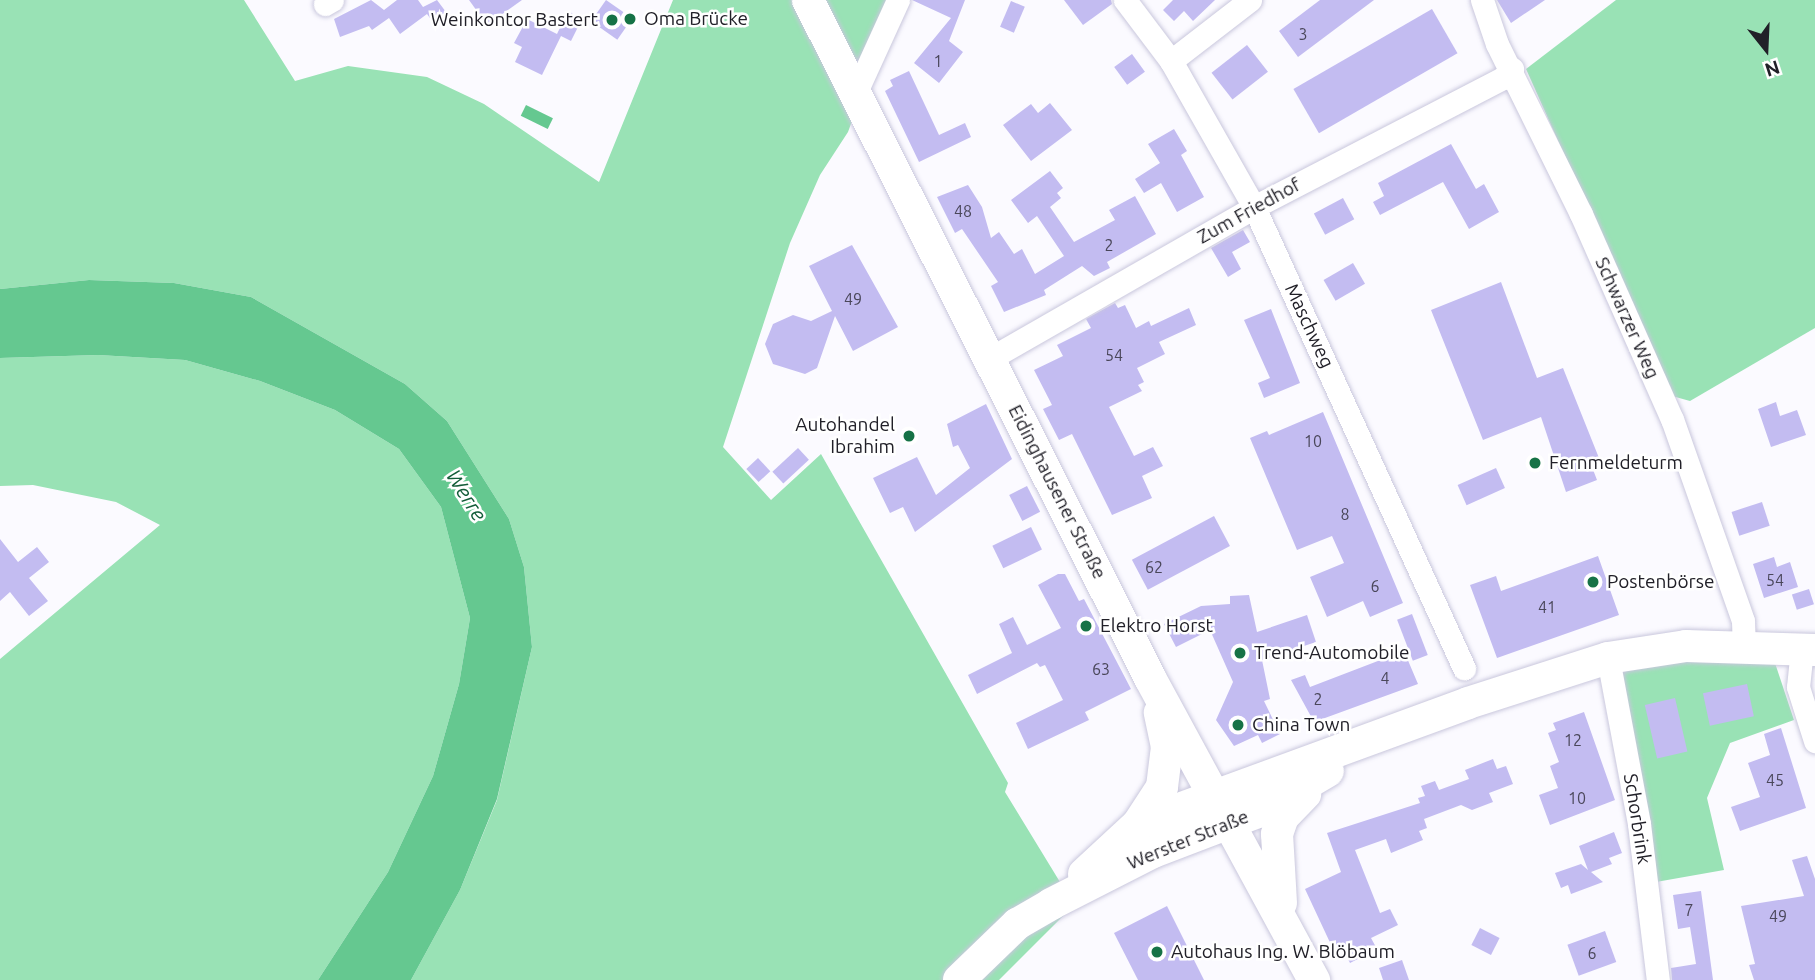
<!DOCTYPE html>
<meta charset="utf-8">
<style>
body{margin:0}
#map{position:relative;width:1815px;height:980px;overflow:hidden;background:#fbfaff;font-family:Ubuntu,sans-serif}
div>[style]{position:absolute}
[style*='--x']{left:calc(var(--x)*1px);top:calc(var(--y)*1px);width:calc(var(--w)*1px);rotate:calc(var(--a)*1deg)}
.green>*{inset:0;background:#99e2b5}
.water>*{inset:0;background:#65c890;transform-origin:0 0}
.building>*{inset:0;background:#c3bcf1;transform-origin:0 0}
.roads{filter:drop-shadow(0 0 2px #c9c7dd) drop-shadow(0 0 2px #c9c7dd)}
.minor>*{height:23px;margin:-11.5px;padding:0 11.5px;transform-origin:11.5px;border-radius:11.5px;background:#fff}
.secondary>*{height:32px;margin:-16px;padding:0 16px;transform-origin:16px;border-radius:16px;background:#fff}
.dots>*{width:19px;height:19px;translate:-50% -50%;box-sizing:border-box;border:4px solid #fff;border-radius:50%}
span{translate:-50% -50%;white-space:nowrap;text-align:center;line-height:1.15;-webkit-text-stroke:5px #fff;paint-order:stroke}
.number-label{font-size:16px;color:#4a475a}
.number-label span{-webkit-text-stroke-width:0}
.poi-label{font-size:19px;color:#212028}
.left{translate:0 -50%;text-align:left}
.right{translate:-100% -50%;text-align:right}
.street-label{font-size:19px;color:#212028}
.water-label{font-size:21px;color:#135d39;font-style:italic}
.north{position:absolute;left:1731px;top:14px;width:70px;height:70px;-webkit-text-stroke:5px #fff;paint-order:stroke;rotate:162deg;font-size:19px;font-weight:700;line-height:28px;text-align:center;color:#212028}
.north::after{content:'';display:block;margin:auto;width:24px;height:32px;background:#212028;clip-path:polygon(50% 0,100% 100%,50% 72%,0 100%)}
</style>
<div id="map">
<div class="green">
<div style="clip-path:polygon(0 0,244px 0,295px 81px,348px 66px,427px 77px,484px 104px,599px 182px,673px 0,896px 0,848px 132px,820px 175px,790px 243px,723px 447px,771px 500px,821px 454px,1008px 783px,1005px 792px,1074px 905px,999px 980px,411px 980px,460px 890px,497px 800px,532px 647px,524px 567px,509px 519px,447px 421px,405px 384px,251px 297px,174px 283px,89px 280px,0 289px)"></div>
<div style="clip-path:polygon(1616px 0,1815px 0,1815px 328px,1690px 401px,1672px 396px,1526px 69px)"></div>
<div style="clip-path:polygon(98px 355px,185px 360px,260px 381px,335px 410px,399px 449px,441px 507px,470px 618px,459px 684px,433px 776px,388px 872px,318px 980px,0 980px,0 659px,160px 525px,116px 502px,33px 485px,0 486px,0 358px)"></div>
<div style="clip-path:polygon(1774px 660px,1794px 720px,1730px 743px,1707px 798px,1724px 870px,1656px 882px,1617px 666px,1645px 662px)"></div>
</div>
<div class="water">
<div style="left:526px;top:105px;width:30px;height:12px;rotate:26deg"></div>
<div style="clip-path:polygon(89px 280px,174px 283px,251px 297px,405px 384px,447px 421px,509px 519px,524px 567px,532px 647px,497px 799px,460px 890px,411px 980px,318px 980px,388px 872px,433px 776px,459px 684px,470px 618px,441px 507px,399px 449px,335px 410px,260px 381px,185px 360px,98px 355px,0 358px,0 289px)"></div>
</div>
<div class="building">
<div style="clip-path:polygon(371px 0,384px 10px,397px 0,418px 0,423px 7px,437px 0,446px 12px,432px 21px,427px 14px,400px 34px,389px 18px,372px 30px,369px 26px,340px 37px,334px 19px)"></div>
<div style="clip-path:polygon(469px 0,522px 0,487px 25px)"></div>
<div style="left:606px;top:0;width:32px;height:26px;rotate:35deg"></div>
<div style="clip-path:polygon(912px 0,965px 0,949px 41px,963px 52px,939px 83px,914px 63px,951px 18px)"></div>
<div style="clip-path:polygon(1064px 0,1111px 0,1112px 4px,1083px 25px)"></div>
<div style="clip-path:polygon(1173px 0,1215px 0,1193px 21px,1184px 11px,1174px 21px,1163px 10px)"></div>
<div style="clip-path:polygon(1320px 0,1374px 0,1298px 57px,1279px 31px)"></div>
<div style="clip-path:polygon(1497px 0,1545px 0,1511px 23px)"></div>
<div style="left:1011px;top:1px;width:15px;height:28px;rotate:23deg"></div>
<div style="left:1432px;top:9px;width:51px;height:160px;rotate:60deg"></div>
<div style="clip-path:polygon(568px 11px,582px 19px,571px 41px,561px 36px,542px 75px,515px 62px,522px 47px,514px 43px,527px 19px,557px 34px)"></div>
<div style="left:1247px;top:45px;width:34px;height:45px;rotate:52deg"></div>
<div style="left:1132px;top:54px;width:22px;height:22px;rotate:54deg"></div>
<div style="clip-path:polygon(909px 71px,939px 135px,965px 123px,971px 137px,919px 162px,885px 91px,893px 86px,890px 80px)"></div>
<div style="clip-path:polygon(1050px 103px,1072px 130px,1031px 161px,1003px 125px,1031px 104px,1038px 113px)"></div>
<div style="clip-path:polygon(1174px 129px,1187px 151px,1181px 155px,1204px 197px,1177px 212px,1161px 183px,1144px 193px,1135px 179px,1160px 163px,1148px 144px)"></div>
<div style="clip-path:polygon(1451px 144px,1476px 189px,1484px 184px,1499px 212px,1469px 229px,1443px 182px,1380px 215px,1373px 202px,1384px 196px,1378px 183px)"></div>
<div style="clip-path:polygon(1050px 171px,1063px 188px,1057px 193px,1061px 198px,1050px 207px,1074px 242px,1115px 220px,1109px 210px,1135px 196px,1156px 234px,1107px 262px,1110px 268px,1094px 276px,1082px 266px,1044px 290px,1046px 295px,1004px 312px,991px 286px,998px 282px,962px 229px,955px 233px,937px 197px,968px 185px,982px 207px,991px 238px,999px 232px,1014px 254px,1022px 249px,1035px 274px,1064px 256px,1037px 216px,1028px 223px,1011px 200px)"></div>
<div style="left:1343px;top:198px;width:24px;height:33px;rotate:62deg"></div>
<div style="clip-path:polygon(1243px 230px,1250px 242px,1232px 252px,1241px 269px,1228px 277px,1211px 248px)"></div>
<div style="clip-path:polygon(852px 245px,898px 327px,853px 351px,835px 316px,817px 368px,805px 374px,773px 364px,765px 344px,773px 324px,793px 315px,811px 321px,832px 311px,809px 266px)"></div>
<div style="left:1353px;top:263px;width:24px;height:34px;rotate:60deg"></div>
<div style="clip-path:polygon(1501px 282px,1537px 378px,1563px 368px,1601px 463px,1592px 467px,1597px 480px,1566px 492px,1541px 417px,1483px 440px,1431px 310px)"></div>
<div style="clip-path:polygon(1115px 303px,1118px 308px,1125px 305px,1136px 328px,1149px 321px,1151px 326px,1189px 308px,1196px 325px,1159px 342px,1165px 354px,1137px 368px,1144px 382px,1138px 385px,1142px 391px,1109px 407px,1134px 456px,1153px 447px,1163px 466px,1142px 476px,1152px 498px,1112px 515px,1072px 434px,1059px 440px,1043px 409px,1052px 405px,1034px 370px,1063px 356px,1057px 345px,1091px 328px,1086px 319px)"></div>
<div style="clip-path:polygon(1271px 309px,1300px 383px,1264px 398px,1258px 383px,1270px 378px,1244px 320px)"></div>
<div style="clip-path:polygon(1776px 402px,1780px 416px,1797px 410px,1806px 435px,1771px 447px,1758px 409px)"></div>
<div style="clip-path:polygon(986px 404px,1012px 459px,915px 532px,903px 507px,890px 513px,873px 478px,917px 457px,936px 495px,970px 468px,958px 445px,953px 447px,947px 424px)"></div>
<div style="clip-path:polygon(1323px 412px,1403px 603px,1370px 617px,1363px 601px,1327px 617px,1310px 577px,1344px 563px,1332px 536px,1297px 550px,1250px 438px,1267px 431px,1269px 435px)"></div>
<div style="left:798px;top:448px;width:16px;height:35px;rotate:47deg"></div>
<div style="left:758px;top:458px;width:18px;height:16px;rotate:47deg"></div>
<div style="left:1496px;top:468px;width:22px;height:42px;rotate:66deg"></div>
<div style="left:1027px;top:486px;width:29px;height:20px;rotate:63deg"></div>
<div style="left:1762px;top:502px;width:25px;height:32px;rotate:72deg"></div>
<div style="left:1214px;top:516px;width:34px;height:93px;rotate:62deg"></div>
<div style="left:1031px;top:527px;width:25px;height:43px;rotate:64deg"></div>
<div style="clip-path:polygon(0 539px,18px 562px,37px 547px,49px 562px,29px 578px,48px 601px,29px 616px,10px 592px,0 601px)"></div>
<div style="clip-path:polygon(1598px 556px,1619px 615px,1497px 658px,1470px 585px,1496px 576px,1501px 591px)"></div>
<div style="clip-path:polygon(1774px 557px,1777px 567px,1790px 562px,1798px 587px,1764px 598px,1753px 564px)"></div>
<div style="clip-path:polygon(1058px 574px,1065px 574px,1079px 601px,1084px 599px,1131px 689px,1085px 712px,1089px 720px,1028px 749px,1016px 723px,1063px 700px,1045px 665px,1040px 667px,1037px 663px,977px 694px,968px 675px,1012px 653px,999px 624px,1013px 617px,1027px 645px,1061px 628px,1038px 585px)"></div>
<div style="left:1809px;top:589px;width:16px;height:18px;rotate:72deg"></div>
<div style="clip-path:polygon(1249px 595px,1257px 632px,1307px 615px,1316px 642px,1262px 660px,1270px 699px,1264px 701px,1280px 734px,1262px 743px,1258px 735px,1234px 746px,1216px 720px,1233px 682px,1210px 630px,1176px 647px,1164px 624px,1201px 606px,1230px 604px,1230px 596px)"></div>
<div style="left:1412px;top:614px;width:44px;height:16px;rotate:69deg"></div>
<div style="clip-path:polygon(1404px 651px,1418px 684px,1314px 722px,1291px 680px,1305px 675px,1310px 687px)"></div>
<div style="left:1747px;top:684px;width:33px;height:45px;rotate:78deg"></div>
<div style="left:1675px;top:698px;width:55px;height:31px;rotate:77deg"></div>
<div style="clip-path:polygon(1584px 712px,1615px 800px,1550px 825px,1539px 795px,1558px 788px,1550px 766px,1559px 762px,1548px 733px,1556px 730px,1553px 723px)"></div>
<div style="clip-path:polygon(1781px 728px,1806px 808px,1740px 831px,1731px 807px,1760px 797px,1748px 763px,1770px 755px,1764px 734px)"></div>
<div style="clip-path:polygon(1493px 759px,1497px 769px,1506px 766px,1513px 784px,1489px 793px,1493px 802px,1472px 810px,1461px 805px,1424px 819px,1427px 828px,1419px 831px,1423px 840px,1391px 853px,1386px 839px,1355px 850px,1380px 913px,1390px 909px,1398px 925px,1371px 938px,1377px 949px,1350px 963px,1341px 945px,1333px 949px,1305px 889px,1341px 872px,1327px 833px,1420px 803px,1418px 798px,1425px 796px,1421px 786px,1435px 781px,1439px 790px,1469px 779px,1465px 770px)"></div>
<div style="clip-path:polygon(1614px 832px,1622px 853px,1609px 858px,1612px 864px,1591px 872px,1603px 882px,1571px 894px,1568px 885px,1561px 888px,1555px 873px,1581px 864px,1588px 870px,1579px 846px)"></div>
<div style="clip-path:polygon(1807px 856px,1815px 879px,1815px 980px,1754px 980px,1749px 965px,1755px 964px,1741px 906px,1804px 896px,1792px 860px)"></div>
<div style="clip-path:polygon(1701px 891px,1713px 980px,1672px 980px,1671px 968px,1696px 964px,1690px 927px,1678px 929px,1673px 895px)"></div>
<div style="clip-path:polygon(1167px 906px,1204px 980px,1138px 980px,1114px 933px)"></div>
<div style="left:1480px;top:928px;width:22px;height:19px;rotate:27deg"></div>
<div style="left:1605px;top:931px;width:33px;height:40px;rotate:70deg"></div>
<div style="clip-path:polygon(1402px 960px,1409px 980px,1383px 980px,1379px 968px)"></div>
</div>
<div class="roads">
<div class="minor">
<div style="--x:1125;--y:0;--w:76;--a:53"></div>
<div style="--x:1171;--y:61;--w:168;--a:60.4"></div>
<div style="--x:1254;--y:207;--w:507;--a:65.51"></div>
<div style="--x:1482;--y:0;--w:46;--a:71.2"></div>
<div style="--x:1497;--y:44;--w:190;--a:63.7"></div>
<div style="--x:1581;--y:214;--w:224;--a:66.1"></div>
<div style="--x:1672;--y:419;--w:214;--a:70.6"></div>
<div style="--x:1743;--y:621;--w:25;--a:88"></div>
<div style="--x:325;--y:4;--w:8;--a:-30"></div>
<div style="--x:1171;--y:61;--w:100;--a:-37.7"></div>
<div style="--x:856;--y:92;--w:101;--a:-65.5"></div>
<div style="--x:989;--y:359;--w:305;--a:-29.8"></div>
<div style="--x:1254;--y:207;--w:280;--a:-27.4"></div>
<div style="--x:1503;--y:78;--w:13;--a:-45"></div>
<div style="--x:1802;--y:649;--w:38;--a:96"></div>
<div style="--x:1798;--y:687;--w:57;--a:72.5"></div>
<div style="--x:1608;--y:658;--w:169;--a:79.4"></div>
<div style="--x:1639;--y:824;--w:157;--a:83.1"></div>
</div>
<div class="secondary">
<div style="--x:808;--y:0;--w:759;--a:63.23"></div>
<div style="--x:1150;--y:678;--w:344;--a:61.5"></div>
<div style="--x:1138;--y:824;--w:351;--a:-20.1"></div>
<div style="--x:1468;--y:703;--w:147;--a:-17.8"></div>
<div style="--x:1608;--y:658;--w:79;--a:-8.7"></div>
<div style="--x:1686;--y:646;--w:129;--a:1.8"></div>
<div style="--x:1084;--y:874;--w:74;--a:-42.8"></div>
<div style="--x:1138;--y:824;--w:44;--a:-57"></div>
<div style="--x:1162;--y:787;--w:40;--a:-82.9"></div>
<div style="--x:1167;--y:747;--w:35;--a:-102"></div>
<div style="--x:1281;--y:903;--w:69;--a:-93.3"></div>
<div style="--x:1277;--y:834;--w:18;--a:-71"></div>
<div style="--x:1283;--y:817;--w:32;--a:-46"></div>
<div style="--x:959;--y:980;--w:81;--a:-44"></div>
<div style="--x:1017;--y:924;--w:39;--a:-30"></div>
<div style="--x:1051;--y:904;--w:114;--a:-27"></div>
<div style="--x:1153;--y:852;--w:112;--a:-20.9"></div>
<div style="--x:1258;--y:812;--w:81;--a:-30.4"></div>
</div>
</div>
<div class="dots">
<div style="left:630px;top:19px;background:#167246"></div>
<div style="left:612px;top:20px;background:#167246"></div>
<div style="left:909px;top:436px;background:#167246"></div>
<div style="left:1535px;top:463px;background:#167246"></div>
<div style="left:1593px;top:582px;background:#167246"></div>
<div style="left:1086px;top:626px;background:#167246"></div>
<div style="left:1240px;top:653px;background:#167246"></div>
<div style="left:1238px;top:725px;background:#167246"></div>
<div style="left:1157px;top:952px;background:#167246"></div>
</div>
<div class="number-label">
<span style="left:1303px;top:34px">3</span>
<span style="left:938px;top:61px">1</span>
<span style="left:963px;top:211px">48</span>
<span style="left:1109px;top:245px">2</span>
<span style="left:853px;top:299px">49</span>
<span style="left:1114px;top:355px">54</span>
<span style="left:1313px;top:441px">10</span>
<span style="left:1345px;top:514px">8</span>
<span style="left:1154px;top:567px">62</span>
<span style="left:1775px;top:580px">54</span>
<span style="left:1375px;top:586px">6</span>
<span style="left:1547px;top:607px">41</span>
<span style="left:1101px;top:669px">63</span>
<span style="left:1385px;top:678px">4</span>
<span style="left:1318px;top:699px">2</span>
<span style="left:1573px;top:740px">12</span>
<span style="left:1775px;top:780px">45</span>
<span style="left:1577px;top:798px">10</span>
<span style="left:1689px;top:910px">7</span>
<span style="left:1778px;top:916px">49</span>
<span style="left:1592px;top:953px">6</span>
</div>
<div class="poi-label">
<span class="left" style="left:644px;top:19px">Oma Brücke</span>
<span class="right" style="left:598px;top:20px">Weinkontor Bastert</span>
<span class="right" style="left:895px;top:436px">Autohandel<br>Ibrahim</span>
<span class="left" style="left:1549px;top:463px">Fernmeldeturm</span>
<span class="left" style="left:1607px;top:582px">Postenbörse</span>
<span class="left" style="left:1100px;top:626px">Elektro Horst</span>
<span class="left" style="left:1254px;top:653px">Trend-Automobile</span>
<span class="left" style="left:1252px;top:725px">China Town</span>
<span class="left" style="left:1171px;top:952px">Autohaus Ing. W. Blöbaum</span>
</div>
<div class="street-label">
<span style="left:1249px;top:211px;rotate:-29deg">Zum Friedhof</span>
<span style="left:1627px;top:318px;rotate:66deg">Schwarzer Weg</span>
<span style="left:1309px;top:326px;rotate:65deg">Maschweg</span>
<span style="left:1057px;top:492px;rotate:63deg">Eidinghausener Straße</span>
<span style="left:1637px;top:819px;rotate:81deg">Schorbrink</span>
<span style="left:1188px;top:840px;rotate:-22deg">Werster Straße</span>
</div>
<div class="water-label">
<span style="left:467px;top:495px;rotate:58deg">Werre</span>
</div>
<div class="north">N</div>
</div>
